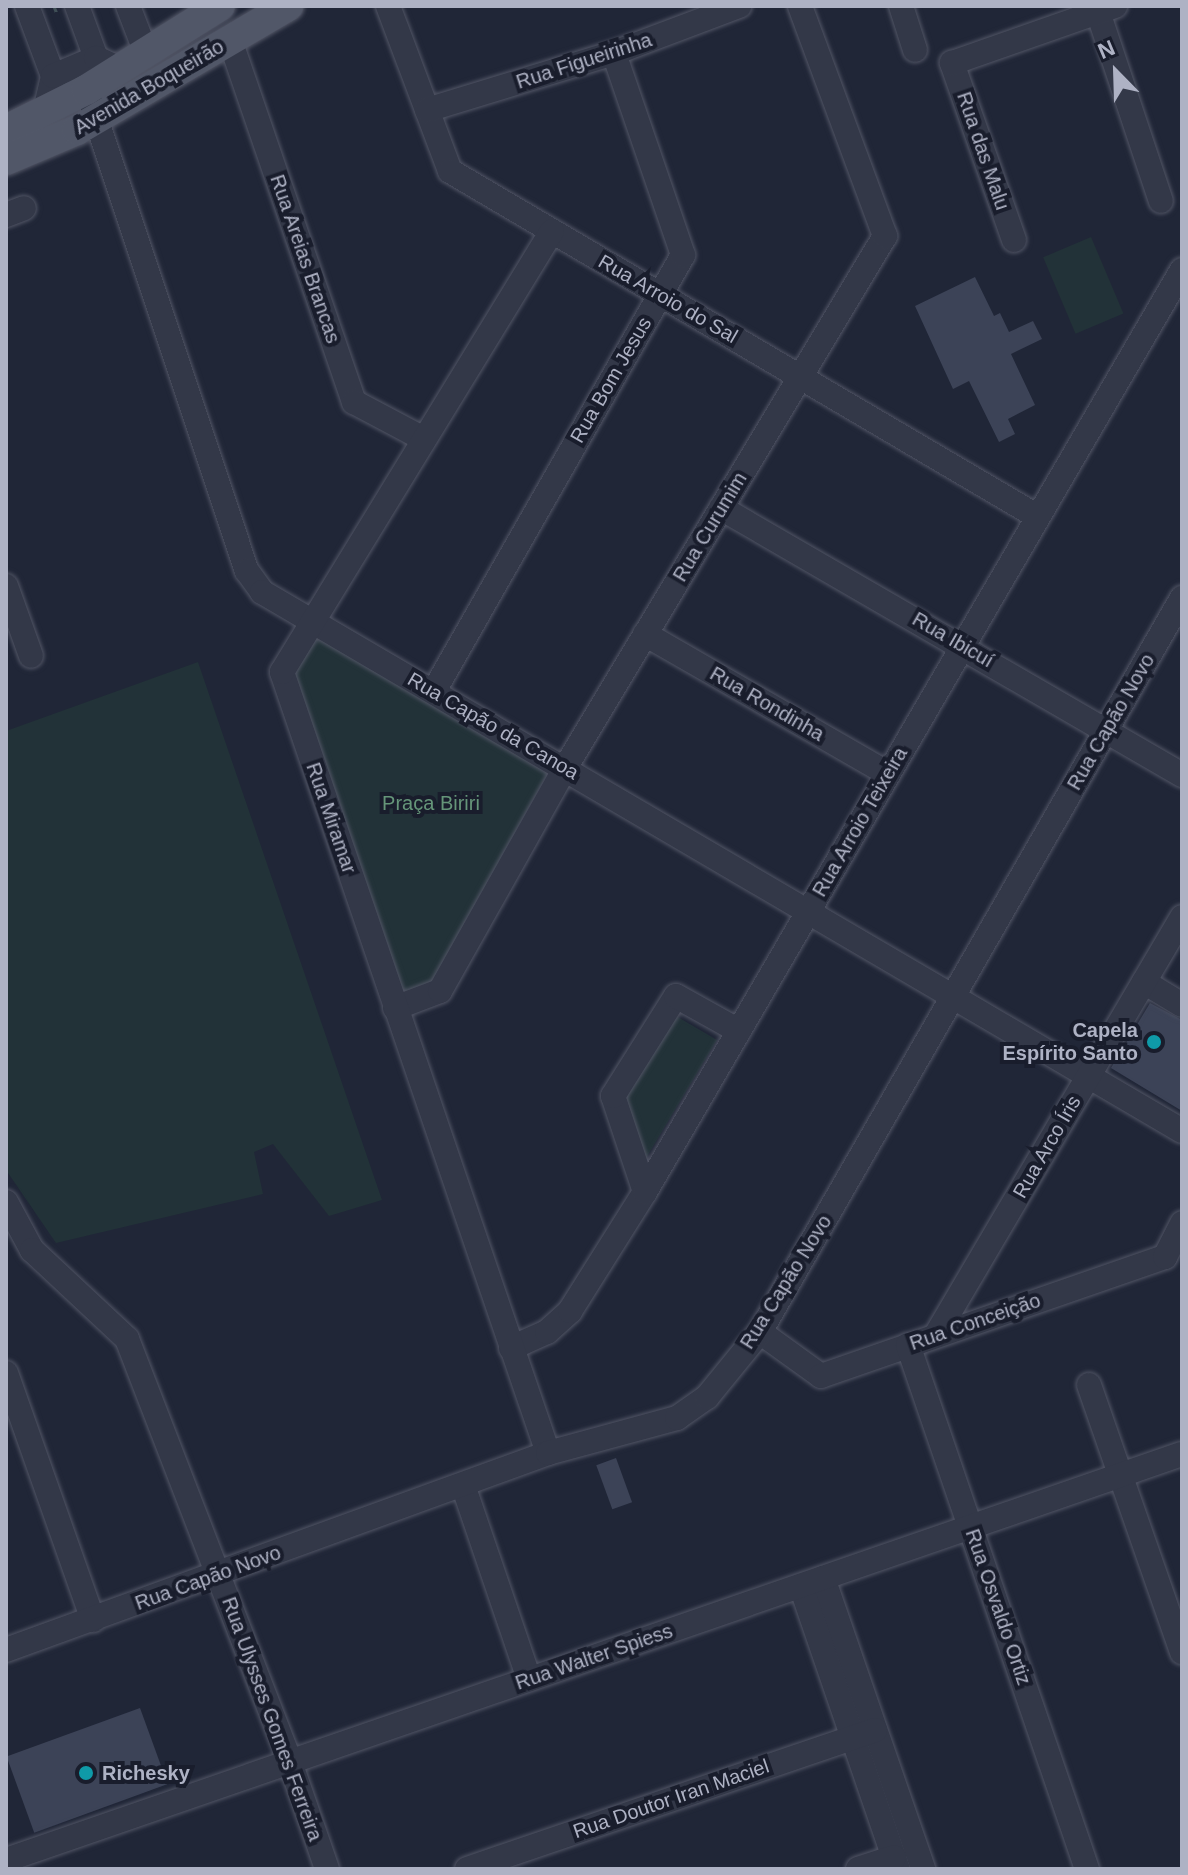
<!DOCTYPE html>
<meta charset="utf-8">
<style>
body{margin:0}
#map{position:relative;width:1188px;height:1875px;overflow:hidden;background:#202637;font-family:Arial,sans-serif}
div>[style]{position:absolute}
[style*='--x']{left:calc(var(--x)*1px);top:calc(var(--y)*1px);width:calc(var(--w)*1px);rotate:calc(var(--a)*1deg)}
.green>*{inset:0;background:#223238;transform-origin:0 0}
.building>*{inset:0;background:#3c4357;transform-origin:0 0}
.path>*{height:3px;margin-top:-1.5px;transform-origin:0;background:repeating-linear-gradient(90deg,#3f4f56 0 6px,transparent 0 12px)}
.roads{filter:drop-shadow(0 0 2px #515565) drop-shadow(0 0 2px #515565)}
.minor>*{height:24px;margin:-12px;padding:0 12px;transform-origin:12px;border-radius:12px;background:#333848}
.major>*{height:30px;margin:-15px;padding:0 15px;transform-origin:15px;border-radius:15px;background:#515768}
.dots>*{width:22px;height:22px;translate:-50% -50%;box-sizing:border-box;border:4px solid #191d2c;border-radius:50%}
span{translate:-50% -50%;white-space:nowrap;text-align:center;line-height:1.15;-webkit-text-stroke:8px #191d2c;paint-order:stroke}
.street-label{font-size:20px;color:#aeb2c4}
.park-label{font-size:20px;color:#659579}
.poi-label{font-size:20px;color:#aeb2c4;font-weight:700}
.right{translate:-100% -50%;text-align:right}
.left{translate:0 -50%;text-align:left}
.frame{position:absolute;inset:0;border:8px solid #aeb2c4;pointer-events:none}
.north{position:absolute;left:1076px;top:32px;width:80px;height:80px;-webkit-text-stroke:6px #191d2c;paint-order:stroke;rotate:337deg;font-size:22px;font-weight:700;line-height:32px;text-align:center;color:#aeb2c4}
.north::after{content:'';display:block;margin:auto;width:28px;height:36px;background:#aeb2c4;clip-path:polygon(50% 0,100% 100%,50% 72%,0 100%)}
</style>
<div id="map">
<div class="green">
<div style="left:1091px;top:237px;width:83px;height:52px;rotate:67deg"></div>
<div style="clip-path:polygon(315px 633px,549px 771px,432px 982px,400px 993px,292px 674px)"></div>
<div style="clip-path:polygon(198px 662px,382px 1200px,329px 1216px,273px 1144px,254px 1152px,263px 1194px,56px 1243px,6px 1170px,6px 731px)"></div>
<div style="clip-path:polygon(676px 1016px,717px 1040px,643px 1163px,622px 1105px)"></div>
</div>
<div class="building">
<div style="clip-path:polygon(975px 277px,994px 316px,1000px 313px,1009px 332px,1033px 321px,1042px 339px,1011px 354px,1035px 405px,1008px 419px,1015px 434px,999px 442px,969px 381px,953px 389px,915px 306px)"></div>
<div style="clip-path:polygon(1150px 1003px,1182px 1020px,1182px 1111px,1111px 1068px)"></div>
<div style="left:616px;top:1458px;width:47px;height:21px;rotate:70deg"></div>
<div style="left:140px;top:1708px;width:81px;height:142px;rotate:70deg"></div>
</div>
<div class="path">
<div style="--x:54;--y:6;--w:9;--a:69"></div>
</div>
<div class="roads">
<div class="minor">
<div style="--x:27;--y:6;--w:75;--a:69.6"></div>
<div style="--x:77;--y:6;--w:55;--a:69.9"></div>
<div style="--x:128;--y:6;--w:50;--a:69"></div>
<div style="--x:388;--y:6;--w:176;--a:69.4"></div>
<div style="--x:450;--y:171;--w:682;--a:30.47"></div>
<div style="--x:901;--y:6;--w:46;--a:72.3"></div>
<div style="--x:1098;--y:12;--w:199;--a:71.6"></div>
<div style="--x:230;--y:40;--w:383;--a:71.1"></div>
<div style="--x:354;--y:402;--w:79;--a:27.9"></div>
<div style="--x:91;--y:103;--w:493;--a:71.6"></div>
<div style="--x:247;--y:571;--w:26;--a:54"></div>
<div style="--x:262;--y:592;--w:1066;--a:30.36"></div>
<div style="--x:427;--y:110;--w:195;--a:-17"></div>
<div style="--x:614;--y:53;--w:134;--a:-20.6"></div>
<div style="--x:45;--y:111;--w:36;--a:-77"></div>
<div style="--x:53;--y:76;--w:47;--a:-22.7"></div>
<div style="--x:96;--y:58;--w:26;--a:25"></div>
<div style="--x:6;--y:215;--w:19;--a:-21"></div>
<div style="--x:1014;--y:240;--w:188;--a:-109.3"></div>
<div style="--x:952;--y:63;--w:173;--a:-19.3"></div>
<div style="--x:721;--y:508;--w:533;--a:30.08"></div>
<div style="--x:6;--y:586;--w:74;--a:70.3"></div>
<div style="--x:645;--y:634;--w:280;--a:29.9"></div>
<div style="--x:434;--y:691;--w:502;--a:-60.27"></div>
<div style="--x:683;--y:255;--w:213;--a:-108.9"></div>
<div style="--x:1144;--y:982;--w:44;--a:31.2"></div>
<div style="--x:395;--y:1008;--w:48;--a:-20.7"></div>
<div style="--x:440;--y:991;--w:256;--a:-60.7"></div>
<div style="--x:565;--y:768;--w:621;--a:-58.97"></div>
<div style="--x:885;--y:236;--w:245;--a:-110.3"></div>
<div style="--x:645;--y:1192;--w:101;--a:-108.4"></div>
<div style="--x:613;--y:1096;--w:118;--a:-57.8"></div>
<div style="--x:676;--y:996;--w:72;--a:29.1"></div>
<div style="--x:6;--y:1202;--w:55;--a:61.6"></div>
<div style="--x:32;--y:1250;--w:130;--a:43.1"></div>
<div style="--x:127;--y:1339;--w:453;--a:68.9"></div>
<div style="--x:290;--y:1762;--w:113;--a:70.9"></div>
<div style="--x:760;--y:1332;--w:75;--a:35.8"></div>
<div style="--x:821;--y:1376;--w:364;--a:-19.1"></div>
<div style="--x:1165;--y:1257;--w:38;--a:-63"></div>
<div style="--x:936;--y:1335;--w:485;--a:-59.5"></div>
<div style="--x:908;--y:1345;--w:554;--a:71.14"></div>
<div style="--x:511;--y:1348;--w:39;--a:-24"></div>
<div style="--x:547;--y:1332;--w:31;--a:-42"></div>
<div style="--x:570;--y:1311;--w:141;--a:-57.8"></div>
<div style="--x:645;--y:1192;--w:1067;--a:-59.78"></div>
<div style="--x:6;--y:1373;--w:262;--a:70.6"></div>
<div style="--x:1089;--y:1385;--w:283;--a:70.8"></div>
<div style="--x:548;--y:1453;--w:825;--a:-108.81"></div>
<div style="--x:282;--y:672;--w:517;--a:-58.52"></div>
<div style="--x:463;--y:1485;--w:205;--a:71.2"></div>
<div style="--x:823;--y:1578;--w:308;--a:71"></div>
<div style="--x:801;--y:1586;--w:299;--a:71.1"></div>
<div style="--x:6;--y:1650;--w:577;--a:-19.97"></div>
<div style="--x:548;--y:1453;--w:134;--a:-15.2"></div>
<div style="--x:677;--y:1418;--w:37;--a:-35"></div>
<div style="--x:707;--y:1397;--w:84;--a:-50.8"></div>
<div style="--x:760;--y:1332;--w:847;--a:-60.1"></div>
<div style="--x:6;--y:1860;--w:1244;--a:-19.05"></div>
<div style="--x:467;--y:1869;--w:431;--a:-18.8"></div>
<div style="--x:858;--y:1869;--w:38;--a:-18"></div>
</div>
<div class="major">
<div style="--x:6;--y:130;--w:89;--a:-26.6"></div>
<div style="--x:86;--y:90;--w:158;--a:-32.1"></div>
<div style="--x:6;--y:160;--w:77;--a:-22.9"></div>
<div style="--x:77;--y:130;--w:245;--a:-30.4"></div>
</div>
</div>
<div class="dots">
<div style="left:1154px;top:1042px;background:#0f9aa8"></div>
<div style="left:86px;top:1773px;background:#0f9aa8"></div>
</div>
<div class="street-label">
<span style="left:584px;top:61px;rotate:-18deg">Rua Figueirinha</span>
<span style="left:149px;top:87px;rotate:-30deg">Avenida Boqueirão</span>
<span style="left:983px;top:151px;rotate:71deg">Rua das Malu</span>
<span style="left:305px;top:259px;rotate:71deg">Rua Areias Brancas</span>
<span style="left:668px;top:299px;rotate:30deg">Rua Arroio do Sal</span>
<span style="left:611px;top:380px;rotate:-60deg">Rua Bom Jesus</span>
<span style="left:710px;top:527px;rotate:-59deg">Rua Curumim</span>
<span style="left:953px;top:640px;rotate:30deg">Rua Ibicuí</span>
<span style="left:767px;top:704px;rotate:30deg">Rua Rondinha</span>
<span style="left:1111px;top:722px;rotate:-60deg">Rua Capão Novo</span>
<span style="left:493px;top:726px;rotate:30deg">Rua Capão da Canoa</span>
<span style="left:331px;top:818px;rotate:71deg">Rua Miramar</span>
<span style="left:860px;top:822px;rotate:-60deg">Rua Arroio Teixeira</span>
<span style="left:1047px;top:1147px;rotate:-60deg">Rua Arco Íris</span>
<span style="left:786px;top:1282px;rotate:-58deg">Rua Capão Novo</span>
<span style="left:975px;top:1322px;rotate:-19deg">Rua Conceição</span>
<span style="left:208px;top:1578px;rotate:-20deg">Rua Capão Novo</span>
<span style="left:998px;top:1607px;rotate:71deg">Rua Osvaldo Ortiz</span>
<span style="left:594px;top:1657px;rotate:-19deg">Rua Walter Spiess</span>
<span style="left:272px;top:1719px;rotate:70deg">Rua Ulysses Gomes Ferreira</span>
<span style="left:671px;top:1799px;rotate:-19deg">Rua Doutor Iran Maciel</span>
</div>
<div class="park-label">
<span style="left:431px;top:803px">Praça Biriri</span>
</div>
<div class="poi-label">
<span class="right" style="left:1138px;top:1042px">Capela<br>Espírito Santo</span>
<span class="left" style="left:102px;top:1773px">Richesky</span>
</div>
<div class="frame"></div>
<div class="north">N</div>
</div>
